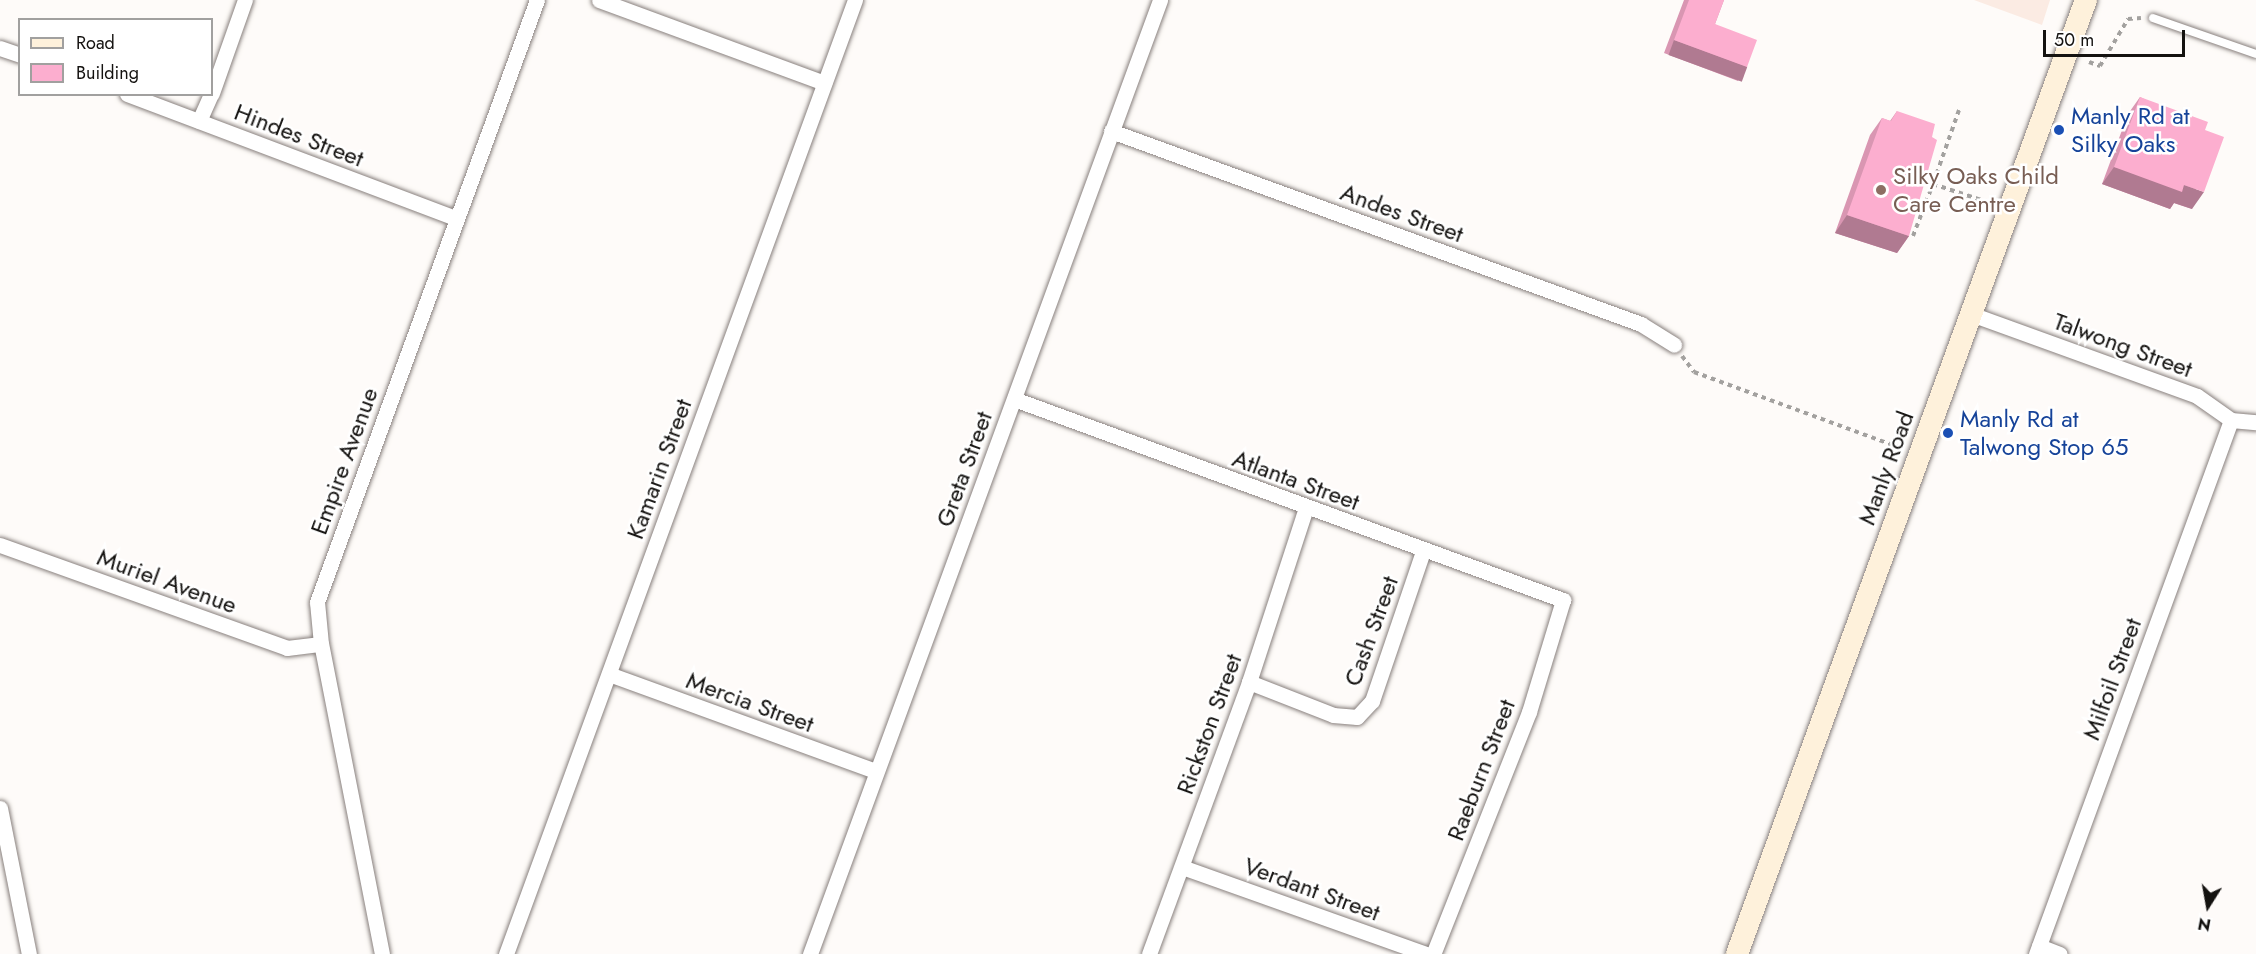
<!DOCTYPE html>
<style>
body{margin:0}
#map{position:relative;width:2256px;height:954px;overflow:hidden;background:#fefbf9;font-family:Jost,sans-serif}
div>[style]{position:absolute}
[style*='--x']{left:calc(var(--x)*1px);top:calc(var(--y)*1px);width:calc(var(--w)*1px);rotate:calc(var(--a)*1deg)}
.built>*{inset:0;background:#fbebe3}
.path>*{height:4px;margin-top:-2px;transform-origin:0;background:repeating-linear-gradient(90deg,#a3a19f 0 4.5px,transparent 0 9px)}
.roads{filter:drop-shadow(0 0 2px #88807d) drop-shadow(0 0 2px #88807d)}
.service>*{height:8px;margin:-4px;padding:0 4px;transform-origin:4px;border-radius:4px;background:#fff}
.minor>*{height:15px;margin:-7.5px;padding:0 7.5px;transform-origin:7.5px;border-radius:7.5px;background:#fff}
.secondary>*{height:22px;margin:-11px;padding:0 11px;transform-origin:11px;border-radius:11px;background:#fef1db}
.wall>*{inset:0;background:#d996b2}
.shaded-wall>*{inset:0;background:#b07a91;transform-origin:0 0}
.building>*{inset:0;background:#fcaecf}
.dots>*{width:16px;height:16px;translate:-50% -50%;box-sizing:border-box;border:3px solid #fff;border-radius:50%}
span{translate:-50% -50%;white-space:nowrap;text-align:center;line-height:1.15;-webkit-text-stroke:5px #fff;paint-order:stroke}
.transit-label{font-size:24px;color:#164399}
.left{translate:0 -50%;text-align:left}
.street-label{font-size:24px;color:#141210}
.education-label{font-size:24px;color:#785e54}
.legend{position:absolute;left:18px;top:18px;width:195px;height:78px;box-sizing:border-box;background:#fff;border:2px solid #a1a09f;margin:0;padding:8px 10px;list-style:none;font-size:18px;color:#141210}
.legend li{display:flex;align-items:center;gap:12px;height:30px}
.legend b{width:30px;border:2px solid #a1a09f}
.north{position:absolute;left:2178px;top:876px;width:60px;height:60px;-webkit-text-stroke:4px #fff;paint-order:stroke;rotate:191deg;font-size:16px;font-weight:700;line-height:24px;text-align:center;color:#141210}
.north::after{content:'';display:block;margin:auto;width:21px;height:27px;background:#141210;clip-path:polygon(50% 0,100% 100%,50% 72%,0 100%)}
.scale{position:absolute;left:2043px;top:30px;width:142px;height:27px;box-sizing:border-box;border:3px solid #141210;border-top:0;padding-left:8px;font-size:18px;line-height:21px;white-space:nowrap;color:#141210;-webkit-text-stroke:4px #fff;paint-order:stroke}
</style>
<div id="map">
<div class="built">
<div style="clip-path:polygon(1974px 0,2050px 0,2042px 25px)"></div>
</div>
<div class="path">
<div style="--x:2089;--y:62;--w:12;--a:20"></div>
<div style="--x:2100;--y:66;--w:55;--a:-59.2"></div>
<div style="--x:2128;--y:19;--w:13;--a:-4"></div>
<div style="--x:1959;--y:110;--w:78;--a:109.4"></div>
<div style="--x:1933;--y:184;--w:57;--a:18.4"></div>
<div style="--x:1913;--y:236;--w:56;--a:-69"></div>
<div style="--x:1682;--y:356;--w:20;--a:53"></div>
<div style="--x:1694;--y:372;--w:217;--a:20.2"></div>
</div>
<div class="roads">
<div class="service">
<div style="--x:2153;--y:18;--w:109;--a:19.3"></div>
</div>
<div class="minor">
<div style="--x:599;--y:0;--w:240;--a:20.2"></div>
<div style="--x:0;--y:48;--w:21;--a:19"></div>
<div style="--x:212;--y:93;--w:99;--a:-70.5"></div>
<div style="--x:127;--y:94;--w:351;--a:20.7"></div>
<div style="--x:199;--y:121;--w:30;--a:-66"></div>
<div style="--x:1111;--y:131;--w:564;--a:20.01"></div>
<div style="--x:1641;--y:324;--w:39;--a:32"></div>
<div style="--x:1971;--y:314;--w:240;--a:19.9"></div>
<div style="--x:2197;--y:396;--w:42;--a:35.2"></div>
<div style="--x:2231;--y:420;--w:25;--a:5"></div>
<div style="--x:1014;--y:399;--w:585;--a:20.11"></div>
<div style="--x:1563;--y:600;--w:117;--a:106.9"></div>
<div style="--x:1529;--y:712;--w:260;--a:111.6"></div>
<div style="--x:0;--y:545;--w:305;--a:19.7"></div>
<div style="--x:287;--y:648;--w:34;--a:-7"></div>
<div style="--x:609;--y:674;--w:283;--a:20"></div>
<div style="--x:1249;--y:682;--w:90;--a:21.4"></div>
<div style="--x:1333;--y:715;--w:24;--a:5"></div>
<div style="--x:1357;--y:717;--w:22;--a:-47"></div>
<div style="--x:1372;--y:701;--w:158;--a:-71.2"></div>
<div style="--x:0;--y:808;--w:149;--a:78.8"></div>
<div style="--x:1182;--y:867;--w:260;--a:19.6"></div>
<div style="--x:2039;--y:946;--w:22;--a:21"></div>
<div style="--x:382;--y:954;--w:316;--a:-101.1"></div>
<div style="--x:321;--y:644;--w:42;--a:-95.4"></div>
<div style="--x:317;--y:602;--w:641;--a:-69.93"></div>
<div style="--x:506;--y:954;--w:1016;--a:-69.91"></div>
<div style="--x:810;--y:954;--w:1016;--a:-69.85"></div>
<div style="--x:1149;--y:954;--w:290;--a:-69.8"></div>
<div style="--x:1249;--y:682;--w:183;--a:-71.9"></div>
<div style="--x:2036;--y:954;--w:568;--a:-69.94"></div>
</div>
<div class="secondary">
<div style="--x:1737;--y:954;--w:1016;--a:-69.91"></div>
</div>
</div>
<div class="wall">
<div style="clip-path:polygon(1684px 0,1724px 0,1715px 24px,1747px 67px,1738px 81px,1664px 53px)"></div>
<div style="clip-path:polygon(2140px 97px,2205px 130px,2192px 209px,2174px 203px,2170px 209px,2102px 184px,2128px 114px)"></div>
<div style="clip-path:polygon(1897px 111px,1909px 236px,1897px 253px,1835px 233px,1870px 135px,1882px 118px,1890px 121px)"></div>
</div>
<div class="shaded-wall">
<div style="left:1674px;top:40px;width:78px;height:16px;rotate:20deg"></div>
<div style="clip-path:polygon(2114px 167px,2184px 185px,2204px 192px,2192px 209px,2174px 203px,2170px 209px,2102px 184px)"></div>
<div style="clip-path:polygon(1847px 215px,1909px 236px,1897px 253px,1835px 233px)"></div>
</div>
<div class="building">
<div style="clip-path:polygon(1689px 0,1724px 0,1715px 24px,1757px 40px,1747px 67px,1674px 40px)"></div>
<div style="clip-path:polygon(2140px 97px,2208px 122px,2205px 130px,2224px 137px,2204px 192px,2184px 185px,2182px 192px,2114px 167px)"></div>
<div style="clip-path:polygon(1897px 111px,1935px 124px,1932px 137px,1937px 140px,1909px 236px,1847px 215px,1882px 118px,1891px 121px)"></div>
</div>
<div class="dots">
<div style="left:2059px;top:130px;background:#1a4fb4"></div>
<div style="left:1881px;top:190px;background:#8d6e63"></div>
<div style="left:1948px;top:433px;background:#1a4fb4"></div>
</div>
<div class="transit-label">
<span class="left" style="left:2071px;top:130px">Manly Rd at<br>Silky Oaks</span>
<span class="left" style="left:1960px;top:433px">Manly Rd at<br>Talwong Stop 65</span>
</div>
<div class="street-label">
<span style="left:299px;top:135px;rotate:21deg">Hindes Street</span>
<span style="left:1402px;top:213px;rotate:20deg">Andes Street</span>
<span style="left:2123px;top:345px;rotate:20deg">Talwong Street</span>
<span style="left:344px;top:461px;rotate:-70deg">Empire Avenue</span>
<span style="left:1886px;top:468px;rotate:-70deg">Manly Road</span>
<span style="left:659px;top:469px;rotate:-70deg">Kamarin Street</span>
<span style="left:964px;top:469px;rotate:-70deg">Greta Street</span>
<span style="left:1296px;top:480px;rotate:20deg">Atlanta Street</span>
<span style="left:167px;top:581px;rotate:20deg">Muriel Avenue</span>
<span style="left:1371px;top:631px;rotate:-70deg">Cash Street</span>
<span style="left:2112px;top:679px;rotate:-70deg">Milfoil Street</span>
<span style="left:750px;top:702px;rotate:20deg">Mercia Street</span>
<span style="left:1209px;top:724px;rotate:-70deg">Rickston Street</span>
<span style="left:1481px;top:770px;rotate:-69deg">Raeburn Street</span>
<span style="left:1312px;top:889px;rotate:20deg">Verdant Street</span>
</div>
<div class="education-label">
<span class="left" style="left:1893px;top:190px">Silky Oaks Child<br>Care Centre</span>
</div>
<ul class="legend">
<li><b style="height:8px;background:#fef1db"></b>Road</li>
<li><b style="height:16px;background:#fcaecf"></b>Building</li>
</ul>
<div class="north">N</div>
<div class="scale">50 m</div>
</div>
